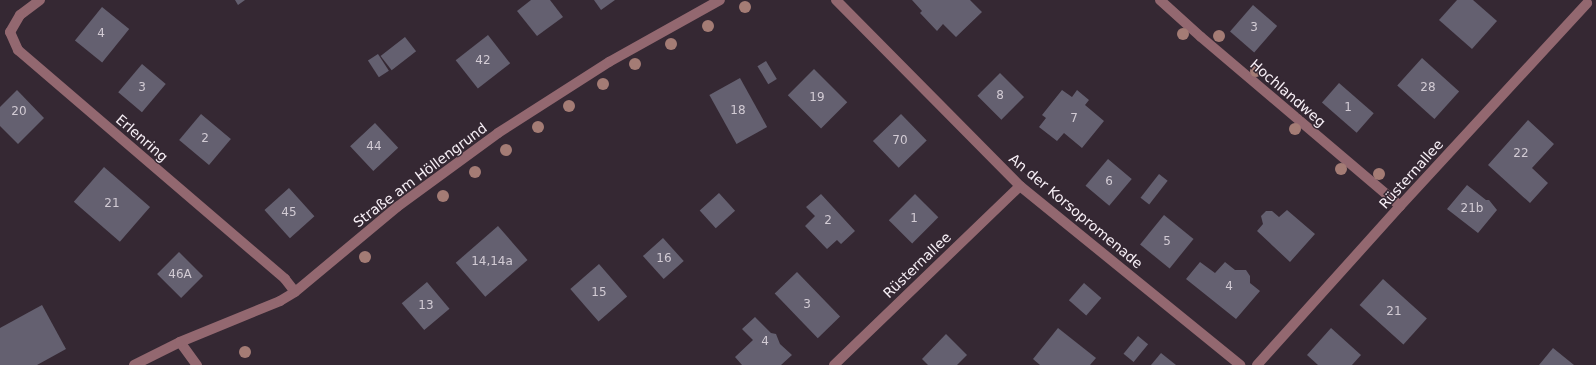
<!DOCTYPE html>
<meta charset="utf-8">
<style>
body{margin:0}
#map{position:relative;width:1596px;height:365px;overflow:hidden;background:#352833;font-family:"DejaVu Sans",sans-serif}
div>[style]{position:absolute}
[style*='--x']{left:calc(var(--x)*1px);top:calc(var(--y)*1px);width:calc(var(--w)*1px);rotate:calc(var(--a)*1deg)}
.building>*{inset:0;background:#646070;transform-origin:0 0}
.minor>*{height:10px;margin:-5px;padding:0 5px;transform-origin:5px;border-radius:5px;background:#936870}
.trees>*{width:12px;height:12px;margin:-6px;border-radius:50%;background:#a47c75}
span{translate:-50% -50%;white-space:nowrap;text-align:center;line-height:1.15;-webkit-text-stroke:3px #352833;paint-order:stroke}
.number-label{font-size:12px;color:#d2cbd4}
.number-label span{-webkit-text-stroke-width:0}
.street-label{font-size:14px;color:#f7eff6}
</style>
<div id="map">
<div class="building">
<div style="clip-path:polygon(235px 0,245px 0,238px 5px)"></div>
<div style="clip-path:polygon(531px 0,550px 0,563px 17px,537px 36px,517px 11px)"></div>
<div style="clip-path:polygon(594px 0,615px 0,601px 10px)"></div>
<div style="clip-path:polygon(912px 0,970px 0,982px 12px,956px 37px,943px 24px,937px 31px,920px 13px,922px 11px)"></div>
<div style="clip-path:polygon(1457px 0,1473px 0,1497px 21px,1472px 49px,1439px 20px)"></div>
<div style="left:1253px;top:5px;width:32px;height:35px;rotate:41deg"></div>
<div style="left:102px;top:7px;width:35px;height:43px;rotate:39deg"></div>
<div style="left:488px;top:35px;width:36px;height:41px;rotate:52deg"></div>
<div style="left:405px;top:37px;width:18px;height:31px;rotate:52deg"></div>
<div style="left:378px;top:54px;width:20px;height:12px;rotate:57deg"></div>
<div style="left:1422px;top:58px;width:50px;height:37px;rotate:42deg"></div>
<div style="left:766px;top:61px;width:21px;height:10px;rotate:59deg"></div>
<div style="left:142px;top:64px;width:31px;height:37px;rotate:40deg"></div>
<div style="left:814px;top:69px;width:47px;height:37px;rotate:45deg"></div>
<div style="left:1000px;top:73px;width:34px;height:32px;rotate:45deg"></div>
<div style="left:740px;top:78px;width:56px;height:35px;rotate:61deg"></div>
<div style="left:1339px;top:83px;width:46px;height:26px;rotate:41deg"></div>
<div style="clip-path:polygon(17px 90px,44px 118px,18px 144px,0 126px,0 107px)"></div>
<div style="clip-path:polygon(1062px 90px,1072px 97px,1077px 90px,1089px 100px,1085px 105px,1104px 121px,1082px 148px,1064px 133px,1057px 141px,1039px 127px,1046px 118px,1042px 115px)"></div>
<div style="left:201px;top:114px;width:39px;height:34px;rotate:40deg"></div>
<div style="left:901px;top:114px;width:37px;height:39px;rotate:46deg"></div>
<div style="clip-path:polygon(1528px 120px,1554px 144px,1532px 168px,1548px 183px,1530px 203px,1488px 165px)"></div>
<div style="left:375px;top:123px;width:34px;height:34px;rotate:47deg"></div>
<div style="left:1108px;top:159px;width:31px;height:35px;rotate:40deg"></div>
<div style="left:104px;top:167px;width:61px;height:46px;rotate:41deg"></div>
<div style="left:1159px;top:174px;width:11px;height:30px;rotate:38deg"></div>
<div style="clip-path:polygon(1467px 185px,1486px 200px,1489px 200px,1497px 210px,1478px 233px,1447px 209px)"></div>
<div style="left:289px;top:188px;width:38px;height:33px;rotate:48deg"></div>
<div style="left:719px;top:193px;width:24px;height:26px;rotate:48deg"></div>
<div style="clip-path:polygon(821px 194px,855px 231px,841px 244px,837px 240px,827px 249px,805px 226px,815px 216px,806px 207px)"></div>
<div style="left:915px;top:194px;width:33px;height:37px;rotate:45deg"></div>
<div style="clip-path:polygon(1287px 210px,1315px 234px,1290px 262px,1257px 231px,1263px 224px,1261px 216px,1266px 211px,1272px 211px,1279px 217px)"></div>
<div style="left:1164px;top:215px;width:38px;height:38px;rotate:39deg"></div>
<div style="left:498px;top:226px;width:45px;height:56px;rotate:49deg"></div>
<div style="left:663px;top:238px;width:31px;height:27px;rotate:48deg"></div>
<div style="left:179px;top:252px;width:34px;height:31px;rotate:45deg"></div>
<div style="clip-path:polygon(1200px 262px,1215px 273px,1225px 262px,1235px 270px,1246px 270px,1250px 276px,1250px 283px,1260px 291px,1236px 319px,1186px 279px)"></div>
<div style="left:599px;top:264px;width:43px;height:38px;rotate:49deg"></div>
<div style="left:797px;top:272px;width:62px;height:31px;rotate:46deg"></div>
<div style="left:1383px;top:279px;width:59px;height:35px;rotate:42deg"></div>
<div style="left:427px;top:282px;width:35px;height:33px;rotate:50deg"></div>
<div style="left:1084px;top:283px;width:23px;height:23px;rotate:41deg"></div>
<div style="clip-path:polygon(42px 305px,66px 349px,37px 365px,0 365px,0 328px)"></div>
<div style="clip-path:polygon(755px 317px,771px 333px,776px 334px,780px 344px,792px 355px,781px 365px,742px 365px,735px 357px,753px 340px,742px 329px)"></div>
<div style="clip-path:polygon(1058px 328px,1096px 358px,1090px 365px,1040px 365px,1033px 359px)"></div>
<div style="clip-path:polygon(1331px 328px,1361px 355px,1352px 365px,1318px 365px,1307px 355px)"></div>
<div style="clip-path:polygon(946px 334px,967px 355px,957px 365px,928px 365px,922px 359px)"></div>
<div style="left:1138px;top:336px;width:13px;height:23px;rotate:39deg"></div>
<div style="clip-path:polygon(1553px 348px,1574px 365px,1539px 365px)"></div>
<div style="clip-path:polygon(1161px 353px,1176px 365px,1151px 365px)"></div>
</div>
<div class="minor">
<div style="--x:40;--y:0;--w:25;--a:143"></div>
<div style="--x:20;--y:15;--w:20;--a:120"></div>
<div style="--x:10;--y:32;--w:20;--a:66"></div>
<div style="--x:18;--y:50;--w:352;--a:40.6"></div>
<div style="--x:285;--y:279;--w:16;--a:52"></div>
<div style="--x:836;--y:0;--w:262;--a:45.3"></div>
<div style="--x:1020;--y:186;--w:284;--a:39.1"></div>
<div style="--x:1160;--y:0;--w:55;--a:42.1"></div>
<div style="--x:1201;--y:37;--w:261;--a:40.3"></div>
<div style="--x:180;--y:342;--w:29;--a:54"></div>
<div style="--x:134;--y:365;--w:51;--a:-26.6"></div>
<div style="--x:180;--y:342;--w:108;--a:-22.3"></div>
<div style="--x:280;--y:301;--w:17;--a:-31"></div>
<div style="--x:295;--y:292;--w:133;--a:-39.8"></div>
<div style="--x:397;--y:207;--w:125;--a:-36.2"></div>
<div style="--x:498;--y:133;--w:132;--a:-32.6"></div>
<div style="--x:609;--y:62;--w:127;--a:-29.2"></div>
<div style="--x:834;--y:365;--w:258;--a:-43.9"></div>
<div style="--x:1257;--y:365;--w:214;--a:-48"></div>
<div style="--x:1400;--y:206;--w:276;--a:-47.3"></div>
</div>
<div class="trees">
<div style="left:745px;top:7px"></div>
<div style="left:708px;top:26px"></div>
<div style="left:1183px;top:34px"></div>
<div style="left:1219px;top:36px"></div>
<div style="left:671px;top:44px"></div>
<div style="left:635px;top:64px"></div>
<div style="left:1256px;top:71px"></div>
<div style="left:603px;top:84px"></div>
<div style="left:569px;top:106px"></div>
<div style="left:538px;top:127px"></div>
<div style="left:1295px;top:129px"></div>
<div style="left:506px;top:150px"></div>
<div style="left:1341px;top:169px"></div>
<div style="left:475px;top:172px"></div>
<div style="left:1379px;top:174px"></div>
<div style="left:443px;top:196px"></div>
<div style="left:365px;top:257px"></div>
<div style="left:245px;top:352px"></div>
</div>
<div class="number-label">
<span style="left:1254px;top:28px">3</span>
<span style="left:101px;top:34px">4</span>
<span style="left:483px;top:61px">42</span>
<span style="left:142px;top:88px">3</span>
<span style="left:1428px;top:88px">28</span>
<span style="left:1000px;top:96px">8</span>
<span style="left:817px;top:98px">19</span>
<span style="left:1348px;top:108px">1</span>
<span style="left:738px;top:111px">18</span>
<span style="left:19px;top:112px">20</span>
<span style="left:1074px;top:119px">7</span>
<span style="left:205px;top:139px">2</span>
<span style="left:900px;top:141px">70</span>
<span style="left:374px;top:147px">44</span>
<span style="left:1521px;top:154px">22</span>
<span style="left:1109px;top:182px">6</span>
<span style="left:112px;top:204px">21</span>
<span style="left:1472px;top:209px">21b</span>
<span style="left:289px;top:213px">45</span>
<span style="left:914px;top:219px">1</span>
<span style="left:828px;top:221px">2</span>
<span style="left:1167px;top:242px">5</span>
<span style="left:664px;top:259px">16</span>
<span style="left:492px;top:262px">14,14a</span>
<span style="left:180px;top:275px">46A</span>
<span style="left:1229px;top:287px">4</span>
<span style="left:599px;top:293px">15</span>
<span style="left:807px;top:305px">3</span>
<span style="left:426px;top:306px">13</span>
<span style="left:1394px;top:312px">21</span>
<span style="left:765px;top:342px">4</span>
</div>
<div class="street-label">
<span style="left:1288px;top:93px;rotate:41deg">Hochlandweg</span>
<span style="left:142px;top:138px;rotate:41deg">Erlenring</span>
<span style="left:1411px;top:174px;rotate:-48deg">Rüsternallee</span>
<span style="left:420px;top:175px;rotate:-37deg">Straße am Höllengrund</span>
<span style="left:1076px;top:211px;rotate:40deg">An der Korsopromenade</span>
<span style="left:917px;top:265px;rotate:-44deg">Rüsternallee</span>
</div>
</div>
